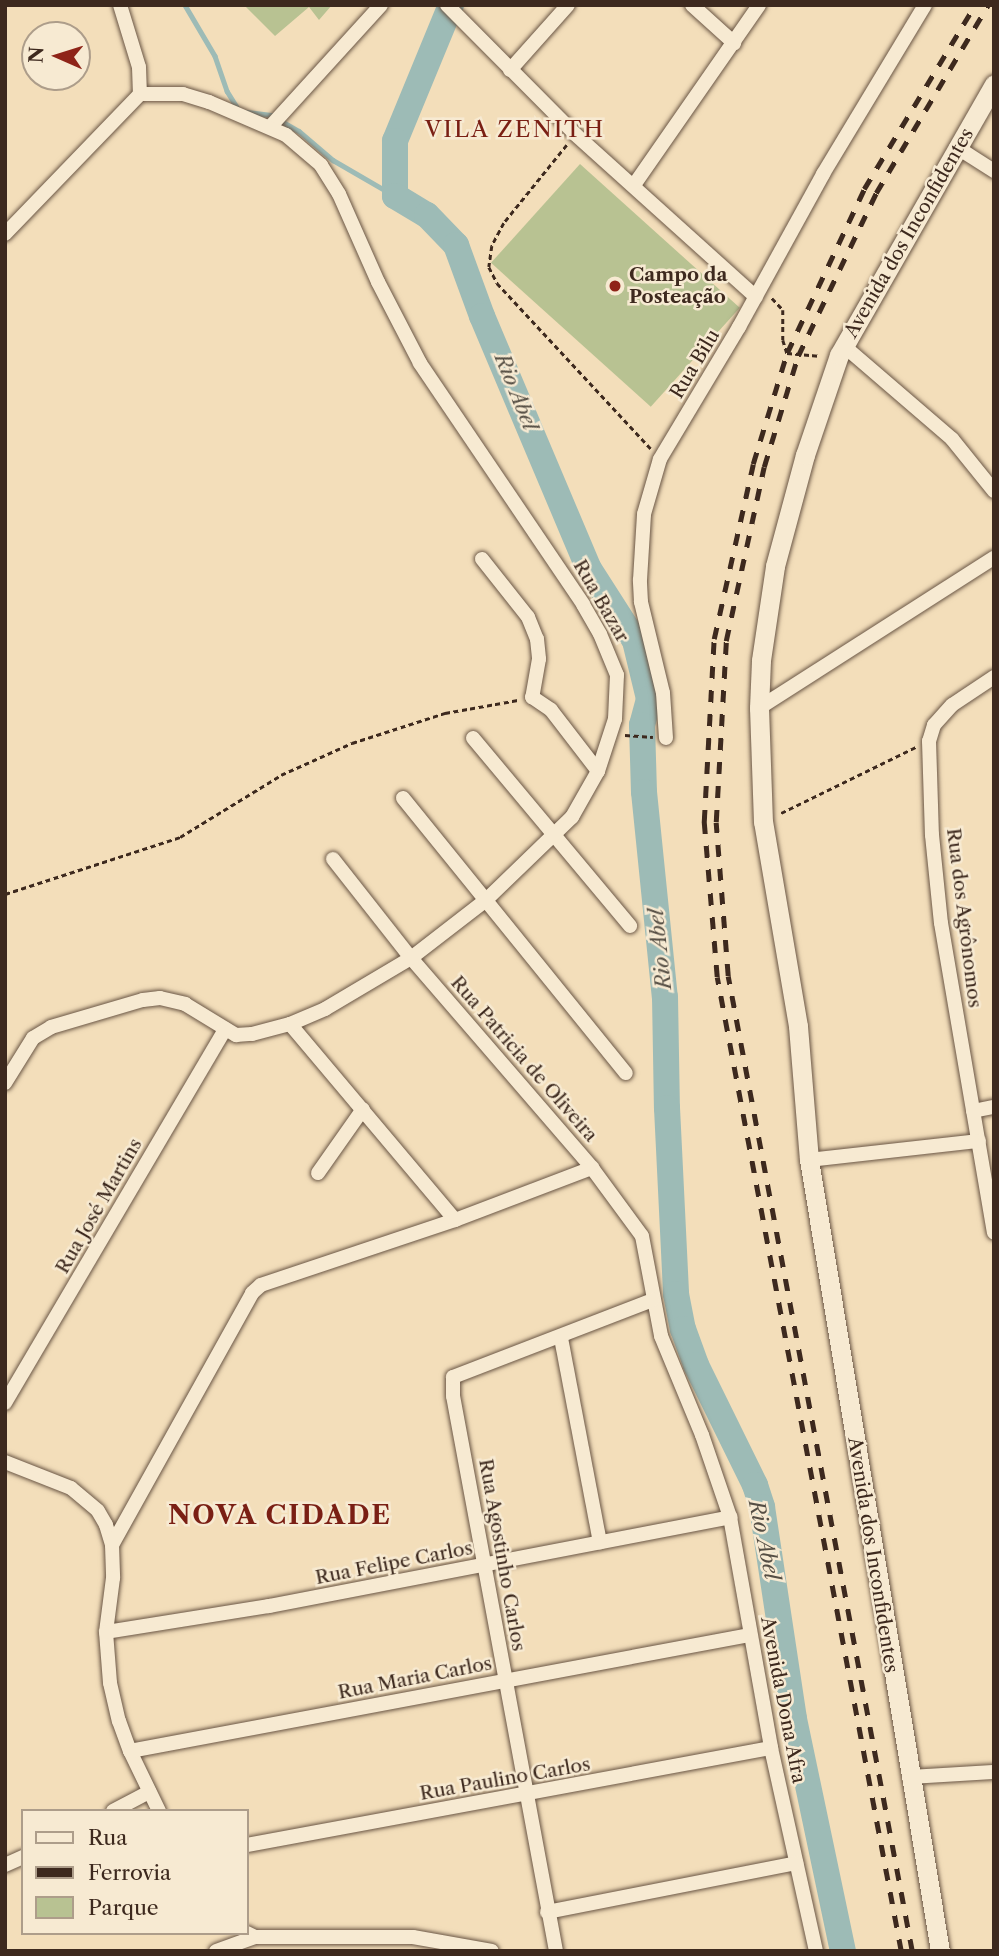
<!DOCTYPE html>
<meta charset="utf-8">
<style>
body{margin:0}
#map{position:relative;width:999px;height:1956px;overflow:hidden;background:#f3deba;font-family:"Libre Caslon Text",serif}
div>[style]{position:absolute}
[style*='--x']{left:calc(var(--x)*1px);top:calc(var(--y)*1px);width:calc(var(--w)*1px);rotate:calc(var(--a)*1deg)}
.green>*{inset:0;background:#b8c292;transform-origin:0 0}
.stream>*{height:4.5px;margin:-2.25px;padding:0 2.25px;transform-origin:2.25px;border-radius:2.25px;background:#9dbbb6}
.river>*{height:26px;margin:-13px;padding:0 13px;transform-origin:13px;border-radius:13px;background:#9dbbb6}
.path>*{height:2.5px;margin-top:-1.25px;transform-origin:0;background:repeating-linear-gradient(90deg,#3d291e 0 5px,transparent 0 8.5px)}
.roads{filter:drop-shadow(0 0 2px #6a5645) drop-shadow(0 0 2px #6a5645)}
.street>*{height:14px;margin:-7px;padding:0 7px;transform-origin:7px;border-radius:7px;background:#f7ead2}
.secondary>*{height:19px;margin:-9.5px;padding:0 9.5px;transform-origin:9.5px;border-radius:9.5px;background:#f7ead2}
.rail>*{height:4.5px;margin-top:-2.25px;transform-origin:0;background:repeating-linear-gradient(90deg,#3d291e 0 12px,transparent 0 24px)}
.dots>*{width:19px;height:19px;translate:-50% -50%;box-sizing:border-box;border:4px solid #f7ead2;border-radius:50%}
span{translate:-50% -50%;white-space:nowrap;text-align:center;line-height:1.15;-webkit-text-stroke:5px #f7ead2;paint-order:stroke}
.street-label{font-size:19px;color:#3d291e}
.poi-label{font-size:19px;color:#3d291e;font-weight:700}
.left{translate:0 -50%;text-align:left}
.water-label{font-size:21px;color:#554e44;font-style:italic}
.quarter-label{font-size:23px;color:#7a1f14;letter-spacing:2px}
.district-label{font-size:26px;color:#7a1f14;font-weight:700;letter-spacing:2px}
.frame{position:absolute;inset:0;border:7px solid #3d291e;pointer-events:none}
.legend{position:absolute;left:21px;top:1809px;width:228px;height:126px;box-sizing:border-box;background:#f7ead2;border:2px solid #ad9d8a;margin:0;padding:9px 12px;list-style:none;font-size:21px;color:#3d291e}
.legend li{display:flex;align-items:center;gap:14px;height:35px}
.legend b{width:35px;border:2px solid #ad9d8a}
.north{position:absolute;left:21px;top:21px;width:70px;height:70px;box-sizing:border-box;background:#f7ead2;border:2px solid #ad9d8a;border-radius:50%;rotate:273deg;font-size:19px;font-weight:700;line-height:28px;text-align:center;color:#3d291e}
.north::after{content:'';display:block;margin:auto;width:24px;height:32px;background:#8f2418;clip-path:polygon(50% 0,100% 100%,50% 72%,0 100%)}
</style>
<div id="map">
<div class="green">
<div style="clip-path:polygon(244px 5px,332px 5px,319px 20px,309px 7px,275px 36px)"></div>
<div style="left:580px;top:164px;width:215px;height:133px;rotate:42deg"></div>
</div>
<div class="stream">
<div style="--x:185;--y:5;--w:59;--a:59.5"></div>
<div style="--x:215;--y:56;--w:37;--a:71"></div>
<div style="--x:227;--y:91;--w:22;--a:58"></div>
<div style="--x:247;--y:112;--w:24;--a:7"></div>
<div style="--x:271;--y:115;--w:32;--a:30"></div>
<div style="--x:299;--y:131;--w:45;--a:40.5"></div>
<div style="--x:333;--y:160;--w:72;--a:30.1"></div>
</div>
<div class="river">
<div style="--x:451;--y:5;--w:147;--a:112.4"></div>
<div style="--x:395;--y:141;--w:55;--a:90"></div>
<div style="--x:395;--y:196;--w:37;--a:31"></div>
<div style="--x:427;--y:215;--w:42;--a:46"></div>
<div style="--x:456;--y:245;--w:76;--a:69.9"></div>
<div style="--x:482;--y:316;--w:275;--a:67.1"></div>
<div style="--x:589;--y:569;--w:85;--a:57.4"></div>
<div style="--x:635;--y:641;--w:60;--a:76.4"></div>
<div style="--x:649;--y:699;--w:27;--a:105"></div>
<div style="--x:642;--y:725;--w:67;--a:88.3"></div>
<div style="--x:644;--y:792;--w:206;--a:84.2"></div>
<div style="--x:665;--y:997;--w:111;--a:89"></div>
<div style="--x:667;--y:1108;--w:186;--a:87.2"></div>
<div style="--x:676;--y:1294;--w:36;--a:79"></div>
<div style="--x:683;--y:1329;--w:38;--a:70"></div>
<div style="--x:696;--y:1365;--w:134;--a:63.8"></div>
<div style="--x:755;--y:1485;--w:23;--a:72"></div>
<div style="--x:762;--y:1507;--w:214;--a:81.4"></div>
<div style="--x:794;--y:1719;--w:237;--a:78.1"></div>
</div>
<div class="path">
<div style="--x:567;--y:145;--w:100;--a:128.9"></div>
<div style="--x:504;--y:223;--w:26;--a:118"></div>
<div style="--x:492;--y:246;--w:21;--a:98"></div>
<div style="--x:489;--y:267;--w:18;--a:63"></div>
<div style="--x:497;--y:283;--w:226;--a:47.1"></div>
<div style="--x:772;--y:298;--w:16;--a:47"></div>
<div style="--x:783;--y:310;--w:30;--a:90"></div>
<div style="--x:783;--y:340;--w:14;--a:73"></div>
<div style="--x:787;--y:353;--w:34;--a:5"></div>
<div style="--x:625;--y:735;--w:28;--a:4"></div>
<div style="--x:781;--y:813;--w:150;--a:-26.1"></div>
<div style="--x:5;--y:894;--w:184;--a:-18"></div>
<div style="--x:180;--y:837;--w:119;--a:-31.5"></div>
<div style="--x:281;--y:775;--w:78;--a:-24.3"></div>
<div style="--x:352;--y:743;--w:98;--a:-17.9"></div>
<div style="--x:445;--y:713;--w:74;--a:-10.1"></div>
</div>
<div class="roads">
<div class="street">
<div style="--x:120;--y:5;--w:65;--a:73"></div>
<div style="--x:139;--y:67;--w:27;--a:88"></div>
<div style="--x:447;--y:5;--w:183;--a:45.2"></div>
<div style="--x:576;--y:135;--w:242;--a:42"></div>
<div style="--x:692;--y:5;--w:57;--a:42.1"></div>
<div style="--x:510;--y:70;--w:87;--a:-48.3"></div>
<div style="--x:270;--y:127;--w:165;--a:-47.7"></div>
<div style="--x:958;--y:148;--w:43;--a:32.6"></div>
<div style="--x:634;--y:185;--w:219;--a:-55.2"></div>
<div style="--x:5;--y:234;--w:194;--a:-46"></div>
<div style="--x:844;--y:346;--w:143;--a:40.7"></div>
<div style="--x:952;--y:439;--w:67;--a:51.1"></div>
<div style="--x:482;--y:559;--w:74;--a:51.6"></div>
<div style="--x:528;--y:617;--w:24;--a:68"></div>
<div style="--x:537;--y:639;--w:20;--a:84"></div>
<div style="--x:539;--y:659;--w:39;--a:100"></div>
<div style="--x:532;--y:697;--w:23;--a:34"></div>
<div style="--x:551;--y:710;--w:77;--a:52.4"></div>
<div style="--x:994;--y:677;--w:50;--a:146.3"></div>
<div style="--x:952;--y:705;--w:27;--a:132"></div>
<div style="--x:934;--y:725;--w:17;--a:107"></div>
<div style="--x:929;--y:741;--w:94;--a:88.2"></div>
<div style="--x:932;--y:835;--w:88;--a:84.2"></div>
<div style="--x:941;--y:923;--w:314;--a:80.3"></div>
<div style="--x:759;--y:708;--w:279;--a:-32.6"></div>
<div style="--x:473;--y:738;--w:245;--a:50.1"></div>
<div style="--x:666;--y:738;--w:45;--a:-93.8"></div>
<div style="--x:663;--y:693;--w:94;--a:-103.6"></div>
<div style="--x:641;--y:602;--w:22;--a:-93"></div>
<div style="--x:640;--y:580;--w:66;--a:-86.5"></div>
<div style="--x:644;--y:514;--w:57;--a:-73.8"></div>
<div style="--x:660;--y:459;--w:154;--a:-59.1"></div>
<div style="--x:739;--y:327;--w:175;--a:-61.2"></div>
<div style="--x:823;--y:174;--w:197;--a:-58.9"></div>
<div style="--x:403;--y:798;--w:354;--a:51"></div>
<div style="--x:333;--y:859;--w:126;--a:51.8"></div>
<div style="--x:411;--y:958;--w:277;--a:49.2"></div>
<div style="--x:592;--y:1168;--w:84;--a:53.7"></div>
<div style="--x:642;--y:1236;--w:102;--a:79.2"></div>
<div style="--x:661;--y:1336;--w:107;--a:67.5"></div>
<div style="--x:702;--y:1435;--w:87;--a:71.1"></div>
<div style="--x:730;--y:1517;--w:235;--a:79.9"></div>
<div style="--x:771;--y:1748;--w:208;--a:77.5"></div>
<div style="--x:290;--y:1024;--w:256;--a:49.9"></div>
<div style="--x:5;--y:1083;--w:53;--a:-58.1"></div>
<div style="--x:33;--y:1038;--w:21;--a:-31"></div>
<div style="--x:51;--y:1027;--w:96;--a:-16.4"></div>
<div style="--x:143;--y:1000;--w:17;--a:-7"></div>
<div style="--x:160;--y:998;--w:26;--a:13"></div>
<div style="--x:185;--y:1004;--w:60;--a:31.3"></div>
<div style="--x:236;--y:1035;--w:16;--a:-4"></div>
<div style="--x:252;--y:1034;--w:39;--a:-15"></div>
<div style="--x:290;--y:1024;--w:38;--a:-23"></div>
<div style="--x:325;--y:1009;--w:100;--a:-30.7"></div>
<div style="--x:411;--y:958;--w:95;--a:-37.7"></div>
<div style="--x:486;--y:900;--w:120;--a:-44"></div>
<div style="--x:572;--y:817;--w:53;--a:-60.5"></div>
<div style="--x:598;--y:771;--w:55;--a:-71.9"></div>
<div style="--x:615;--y:719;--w:44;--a:-87.4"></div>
<div style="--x:617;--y:675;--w:44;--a:-112.5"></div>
<div style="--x:600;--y:634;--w:34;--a:-120"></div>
<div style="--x:583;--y:604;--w:291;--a:-124.1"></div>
<div style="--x:420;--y:363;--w:91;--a:-117.4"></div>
<div style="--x:378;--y:282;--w:96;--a:-113.9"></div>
<div style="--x:339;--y:194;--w:34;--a:-122"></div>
<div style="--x:321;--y:165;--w:46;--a:-139.4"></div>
<div style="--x:286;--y:135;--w:84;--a:-156.8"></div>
<div style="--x:209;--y:102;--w:27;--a:-163"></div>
<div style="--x:183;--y:94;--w:43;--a:180"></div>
<div style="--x:973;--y:1111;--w:21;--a:-11"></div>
<div style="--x:809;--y:1160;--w:171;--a:-6.4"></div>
<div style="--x:318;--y:1173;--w:78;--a:-54.9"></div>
<div style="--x:561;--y:1338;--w:208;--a:79.2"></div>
<div style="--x:5;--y:1403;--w:434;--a:-59.5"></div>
<div style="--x:5;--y:1462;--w:71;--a:21.5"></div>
<div style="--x:71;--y:1488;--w:35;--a:40"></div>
<div style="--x:98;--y:1511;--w:16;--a:60"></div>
<div style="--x:106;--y:1525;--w:21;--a:73"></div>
<div style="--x:112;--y:1545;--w:33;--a:88"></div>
<div style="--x:113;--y:1578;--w:54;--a:97.4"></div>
<div style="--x:106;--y:1632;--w:51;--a:85.5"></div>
<div style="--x:110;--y:1683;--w:39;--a:77"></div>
<div style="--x:119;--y:1721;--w:32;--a:70"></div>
<div style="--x:130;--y:1751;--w:67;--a:64.2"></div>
<div style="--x:112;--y:1545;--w:288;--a:-60.9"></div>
<div style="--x:252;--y:1293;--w:12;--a:-42"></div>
<div style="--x:261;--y:1285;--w:205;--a:-18.5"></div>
<div style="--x:455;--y:1220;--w:147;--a:-20.8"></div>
<div style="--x:106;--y:1632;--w:165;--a:-9.1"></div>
<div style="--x:269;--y:1606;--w:470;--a:-10.9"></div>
<div style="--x:130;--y:1751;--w:631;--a:-10.6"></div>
<div style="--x:909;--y:1777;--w:85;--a:-3.4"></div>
<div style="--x:113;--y:1811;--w:41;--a:-27.8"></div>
<div style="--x:247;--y:1845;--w:533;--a:-10.49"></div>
<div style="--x:5;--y:1865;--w:20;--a:-24"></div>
<div style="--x:547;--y:1912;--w:254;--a:-11.1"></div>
<div style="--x:247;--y:1933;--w:9;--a:27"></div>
<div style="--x:255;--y:1937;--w:158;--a:0"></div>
<div style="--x:413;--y:1937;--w:80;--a:10"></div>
<div style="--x:216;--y:1951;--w:41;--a:-19.7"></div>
<div style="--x:556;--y:1951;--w:564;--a:-100.51"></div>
<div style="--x:453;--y:1396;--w:19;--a:-90"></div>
<div style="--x:453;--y:1377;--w:214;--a:-21.1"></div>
</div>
<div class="secondary">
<div style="--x:940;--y:1951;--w:802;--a:-99.4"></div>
<div style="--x:809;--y:1160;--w:134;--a:-94.7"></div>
<div style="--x:798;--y:1026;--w:207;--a:-99.7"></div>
<div style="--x:763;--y:822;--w:114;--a:-92"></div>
<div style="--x:759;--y:708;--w:48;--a:-87.6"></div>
<div style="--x:761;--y:660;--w:95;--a:-81.5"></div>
<div style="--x:775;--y:566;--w:115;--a:-74.9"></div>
<div style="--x:805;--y:455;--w:106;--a:-71.2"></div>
<div style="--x:839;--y:355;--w:312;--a:-60.2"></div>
</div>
</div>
<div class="rail">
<div style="--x:901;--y:1951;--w:991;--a:-100.7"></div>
<div style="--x:717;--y:977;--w:156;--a:-94.8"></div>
<div style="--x:704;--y:822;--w:183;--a:-86.9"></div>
<div style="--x:714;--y:639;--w:179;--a:-77.4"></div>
<div style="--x:753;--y:464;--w:116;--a:-73"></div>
<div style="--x:787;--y:353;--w:181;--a:-64.8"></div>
<div style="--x:864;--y:189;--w:215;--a:-58.9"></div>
<div style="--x:912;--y:1951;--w:992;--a:-100.69"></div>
<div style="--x:728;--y:976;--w:154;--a:-94.5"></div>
<div style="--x:716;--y:822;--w:181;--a:-86.8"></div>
<div style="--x:726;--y:641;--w:178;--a:-77.7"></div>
<div style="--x:764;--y:467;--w:116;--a:-73"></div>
<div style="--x:798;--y:356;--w:181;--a:-64.4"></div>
<div style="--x:876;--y:193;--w:219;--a:-59.2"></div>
</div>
<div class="dots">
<div style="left:615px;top:286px;background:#8f2418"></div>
</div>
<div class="street-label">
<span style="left:909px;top:233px;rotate:-60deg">Avenida dos Inconfidentes</span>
<span style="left:695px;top:364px;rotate:-59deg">Rua Bilu</span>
<span style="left:601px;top:601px;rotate:60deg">Rua Bazar</span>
<span style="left:964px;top:918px;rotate:83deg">Rua dos Agrônomos</span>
<span style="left:524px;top:1059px;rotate:49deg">Rua Patricia de Oliveira</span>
<span style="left:99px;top:1206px;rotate:-60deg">Rua José Martins</span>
<span style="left:502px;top:1555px;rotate:80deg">Rua Agostinho Carlos</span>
<span style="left:873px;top:1555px;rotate:81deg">Avenida dos Inconfidentes</span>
<span style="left:394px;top:1563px;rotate:-11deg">Rua Felipe Carlos</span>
<span style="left:415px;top:1678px;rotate:-11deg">Rua Maria Carlos</span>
<span style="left:783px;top:1700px;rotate:79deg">Avenida Dona Afra</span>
<span style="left:505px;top:1779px;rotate:-10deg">Rua Paulino Carlos</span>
</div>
<div class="poi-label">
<span class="left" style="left:629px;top:286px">Campo da<br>Posteação</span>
</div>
<div class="water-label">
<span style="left:516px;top:392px;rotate:68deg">Rio Abel</span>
<span style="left:660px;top:949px;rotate:-96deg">Rio Abel</span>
<span style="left:764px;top:1540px;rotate:78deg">Rio Abel</span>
</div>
<div class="quarter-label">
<span style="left:515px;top:129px">VILA ZENITH</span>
</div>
<div class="district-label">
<span style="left:280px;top:1516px">NOVA CIDADE</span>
</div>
<div class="frame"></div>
<ul class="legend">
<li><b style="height:9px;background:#f7ead2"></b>Rua</li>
<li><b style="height:9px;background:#3d291e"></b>Ferrovia</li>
<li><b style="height:19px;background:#b8c292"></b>Parque</li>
</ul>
<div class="north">N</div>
</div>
